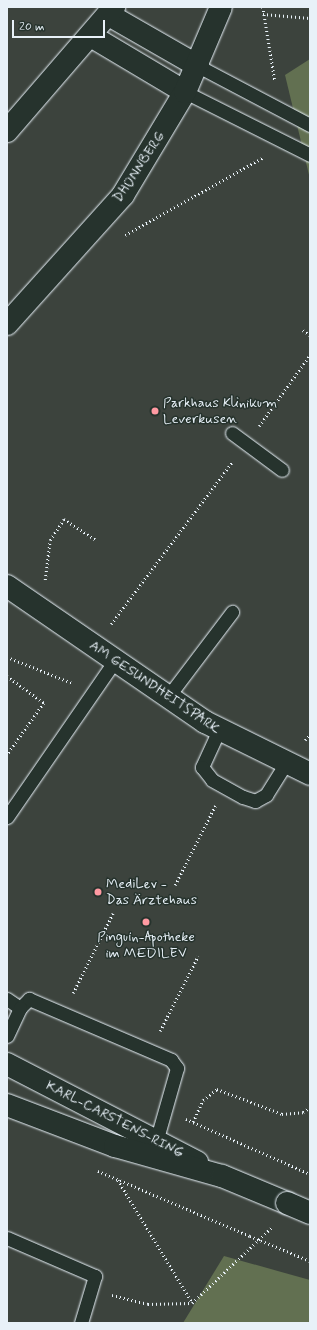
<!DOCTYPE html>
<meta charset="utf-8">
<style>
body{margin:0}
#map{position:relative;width:317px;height:1330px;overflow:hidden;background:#3c433d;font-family:Mynerve,sans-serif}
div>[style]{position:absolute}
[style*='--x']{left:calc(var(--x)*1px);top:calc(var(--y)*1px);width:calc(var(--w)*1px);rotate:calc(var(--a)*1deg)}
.green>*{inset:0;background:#627051}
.path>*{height:2.5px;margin-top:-1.25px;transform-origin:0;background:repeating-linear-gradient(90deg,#e8f1f8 0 1px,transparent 0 4px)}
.roads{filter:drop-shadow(0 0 1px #e8f1f8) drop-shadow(0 0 1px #e8f1f8)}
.service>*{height:13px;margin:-6.5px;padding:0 6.5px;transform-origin:6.5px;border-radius:6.5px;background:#26332d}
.minor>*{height:22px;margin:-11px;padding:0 11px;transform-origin:11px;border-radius:11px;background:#26332d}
.tertiary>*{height:22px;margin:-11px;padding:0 11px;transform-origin:11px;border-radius:11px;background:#26332d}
.primary>*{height:22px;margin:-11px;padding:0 11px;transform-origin:11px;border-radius:11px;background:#26332d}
.path-bridge>*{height:2.5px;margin-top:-1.25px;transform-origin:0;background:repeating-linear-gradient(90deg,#e8f1f8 0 1px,transparent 0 4px)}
.bridges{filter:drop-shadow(0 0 1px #e8f1f8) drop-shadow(0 0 1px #e8f1f8)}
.primary-bridge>*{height:22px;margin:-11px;padding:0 11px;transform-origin:11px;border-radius:11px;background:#26332d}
.dots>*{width:11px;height:11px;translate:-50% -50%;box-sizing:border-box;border:2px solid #26332d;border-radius:50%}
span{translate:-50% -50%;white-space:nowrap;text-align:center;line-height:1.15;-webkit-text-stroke:3px #26332d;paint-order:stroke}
.street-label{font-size:14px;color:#e8f1f8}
.poi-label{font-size:14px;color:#e8f1f8}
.left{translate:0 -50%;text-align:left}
.frame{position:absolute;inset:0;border:8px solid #e8f1f8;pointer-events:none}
.scale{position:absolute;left:12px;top:20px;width:93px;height:18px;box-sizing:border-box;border:2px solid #e8f1f8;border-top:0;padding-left:5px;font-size:12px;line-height:14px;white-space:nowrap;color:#e8f1f8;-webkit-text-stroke:3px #26332d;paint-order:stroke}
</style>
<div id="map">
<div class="green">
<div style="clip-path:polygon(310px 59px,310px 179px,285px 75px)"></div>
<div style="clip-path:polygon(224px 1256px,310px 1280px,310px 1323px,183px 1323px)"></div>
</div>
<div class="path">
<div style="--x:263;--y:7;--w:75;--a:80.8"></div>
<div style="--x:263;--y:14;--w:47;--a:4.9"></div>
<div style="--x:125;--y:235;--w:159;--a:-29.3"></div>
<div style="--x:303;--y:330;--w:9;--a:36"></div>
<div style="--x:259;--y:426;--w:87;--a:-54.3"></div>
<div style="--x:45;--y:580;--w:40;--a:-82.9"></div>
<div style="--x:50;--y:540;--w:25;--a:-56"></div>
<div style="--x:64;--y:519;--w:38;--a:33"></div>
<div style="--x:111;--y:624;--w:202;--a:-53.2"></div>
<div style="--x:7;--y:657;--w:70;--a:21.8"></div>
<div style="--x:7;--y:676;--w:46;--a:36.1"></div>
<div style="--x:44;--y:703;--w:64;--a:125.4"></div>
<div style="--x:305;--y:740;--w:8;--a:-50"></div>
<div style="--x:175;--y:885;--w:89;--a:-63.1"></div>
<div style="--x:73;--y:993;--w:89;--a:-63.4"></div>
<div style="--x:160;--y:1031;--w:84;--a:-63.1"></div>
<div style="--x:186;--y:1119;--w:136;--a:23.9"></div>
<div style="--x:193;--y:1122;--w:24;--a:-66"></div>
<div style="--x:203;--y:1100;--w:18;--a:-38"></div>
<div style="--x:217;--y:1089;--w:70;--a:21"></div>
<div style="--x:282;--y:1114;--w:21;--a:-5"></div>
<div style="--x:303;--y:1112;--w:9;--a:-36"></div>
<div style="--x:98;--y:1171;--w:165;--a:23.2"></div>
<div style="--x:118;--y:1180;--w:143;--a:58.8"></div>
<div style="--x:112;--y:1295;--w:37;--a:14"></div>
<div style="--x:148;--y:1304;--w:44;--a:-1.3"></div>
<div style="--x:192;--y:1303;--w:110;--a:-43.5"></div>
</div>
<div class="roads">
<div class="service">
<div style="--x:198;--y:66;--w:127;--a:27.8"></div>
<div style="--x:185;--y:92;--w:140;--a:26.7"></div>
<div style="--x:232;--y:433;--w:62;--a:36.5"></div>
<div style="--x:167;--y:698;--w:108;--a:-52.9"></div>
<div style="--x:219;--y:730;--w:41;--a:114.7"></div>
<div style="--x:202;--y:767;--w:16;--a:52"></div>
<div style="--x:212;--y:780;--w:35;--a:29"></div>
<div style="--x:243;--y:797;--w:13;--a:18"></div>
<div style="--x:255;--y:801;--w:13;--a:-29"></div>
<div style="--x:266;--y:795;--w:36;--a:-58"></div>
<div style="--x:7;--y:817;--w:188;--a:-55.4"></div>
<div style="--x:7;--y:999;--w:16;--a:35"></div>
<div style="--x:20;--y:1008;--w:13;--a:-45"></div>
<div style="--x:29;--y:999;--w:155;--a:23.2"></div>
<div style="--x:171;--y:1060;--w:10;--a:53"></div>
<div style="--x:177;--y:1068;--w:73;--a:105.9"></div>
<div style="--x:7;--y:1036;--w:31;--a:-65"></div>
<div style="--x:7;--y:1238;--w:96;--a:23.4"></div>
<div style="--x:95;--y:1276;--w:49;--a:106.6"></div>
</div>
<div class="minor">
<div style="--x:7;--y:586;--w:240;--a:34.5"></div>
<div style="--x:205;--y:722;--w:117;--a:26.3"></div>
</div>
<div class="tertiary">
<div style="--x:109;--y:15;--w:103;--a:29.8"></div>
<div style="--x:91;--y:36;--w:109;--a:30.8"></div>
<div style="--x:7;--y:131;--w:164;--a:-49.2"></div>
<div style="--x:7;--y:324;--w:173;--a:-48"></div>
<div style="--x:123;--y:195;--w:120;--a:-59"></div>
<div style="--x:185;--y:92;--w:92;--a:-67"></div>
</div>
<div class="primary">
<div style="--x:7;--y:1064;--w:214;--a:27.3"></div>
<div style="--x:7;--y:1105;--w:116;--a:20.8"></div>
<div style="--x:115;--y:1146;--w:111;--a:15.7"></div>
<div style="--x:222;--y:1176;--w:70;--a:22.6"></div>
</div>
</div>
<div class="path-bridge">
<div style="--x:250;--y:1236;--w:65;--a:22.6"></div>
</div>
<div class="bridges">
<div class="primary-bridge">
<div style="--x:287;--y:1203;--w:25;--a:23"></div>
</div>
</div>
<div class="dots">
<div style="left:155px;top:411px;background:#ff9aa2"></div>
<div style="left:98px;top:892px;background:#ff9aa2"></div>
<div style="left:146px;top:922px;background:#ff9aa2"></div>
</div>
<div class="street-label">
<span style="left:139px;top:167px;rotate:-57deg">DHÜNNBERG</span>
<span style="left:155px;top:687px;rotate:34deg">AM GESUNDHEITSPARK</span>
<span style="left:115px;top:1119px;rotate:27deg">KARL-CARSTENS-RING</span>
</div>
<div class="poi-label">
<span class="left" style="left:163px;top:411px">Parkhaus Klinikum<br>Leverkusen</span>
<span class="left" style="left:106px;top:892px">MediLev -<br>Das Ärztehaus</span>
<span style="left:146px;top:945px">Pinguin-Apotheke<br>im MEDILEV</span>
</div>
<div class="frame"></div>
<div class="scale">20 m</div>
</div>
